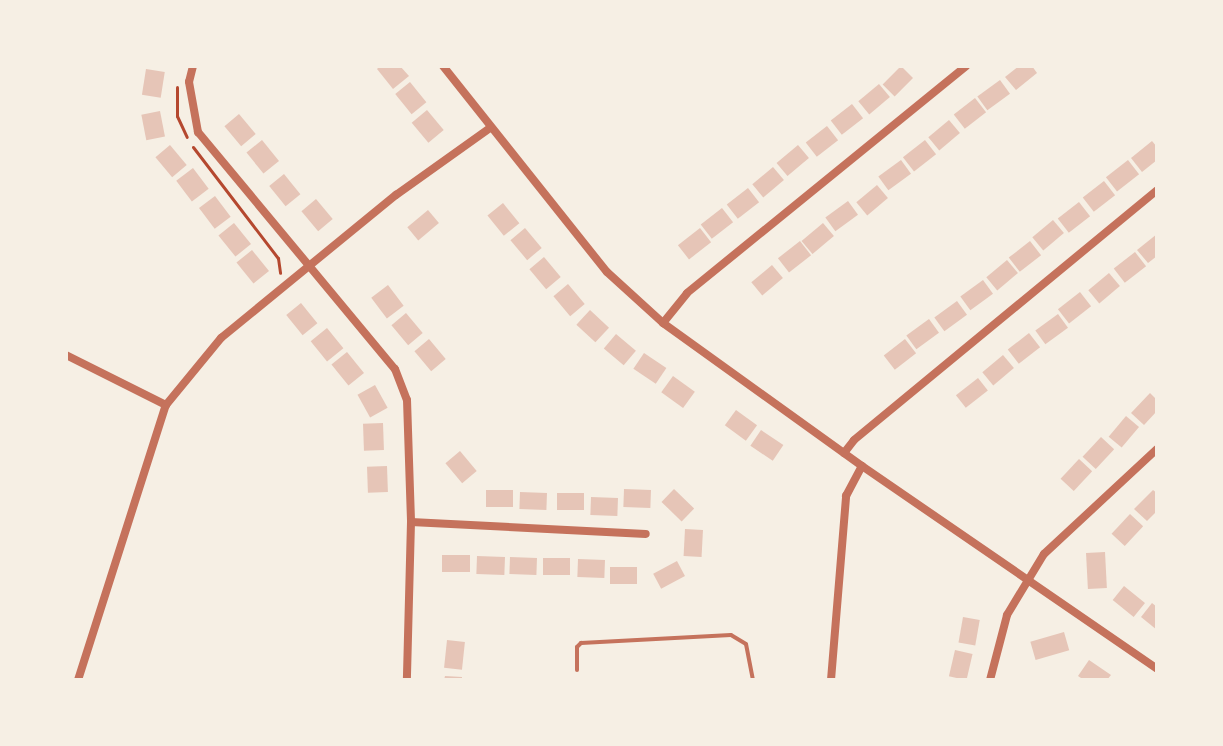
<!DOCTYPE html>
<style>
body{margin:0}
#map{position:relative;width:1223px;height:746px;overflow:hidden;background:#f6efe4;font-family:Lato,sans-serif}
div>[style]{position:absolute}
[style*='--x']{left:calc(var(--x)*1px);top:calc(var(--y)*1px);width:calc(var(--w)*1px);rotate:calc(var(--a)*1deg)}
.building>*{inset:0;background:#e6c5b7;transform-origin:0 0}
.path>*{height:3px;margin:-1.5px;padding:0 1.5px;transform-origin:1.5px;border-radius:1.5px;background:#b5482f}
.service>*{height:4px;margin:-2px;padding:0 2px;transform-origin:2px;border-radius:2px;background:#c5725c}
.minor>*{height:8px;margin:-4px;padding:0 4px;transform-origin:4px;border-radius:4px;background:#c5725c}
span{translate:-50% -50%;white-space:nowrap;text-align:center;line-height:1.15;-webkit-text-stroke:8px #f6efe4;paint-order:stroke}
.frame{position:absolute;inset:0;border:68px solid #f6efe4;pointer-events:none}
</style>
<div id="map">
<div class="building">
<div style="clip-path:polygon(380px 66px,400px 66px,409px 76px,393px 89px,377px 69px)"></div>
<div style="left:901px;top:66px;width:17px;height:26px;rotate:45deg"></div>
<div style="clip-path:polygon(1019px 66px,1032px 66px,1037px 73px,1016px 90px,1005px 77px)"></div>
<div style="left:146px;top:69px;width:19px;height:26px;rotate:9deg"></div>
<div style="left:1000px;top:80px;width:17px;height:28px;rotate:54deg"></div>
<div style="left:410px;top:82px;width:26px;height:19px;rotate:51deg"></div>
<div style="left:879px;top:84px;width:17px;height:27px;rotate:50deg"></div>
<div style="left:975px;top:98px;width:18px;height:27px;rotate:52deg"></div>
<div style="left:852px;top:104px;width:18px;height:27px;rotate:52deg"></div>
<div style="left:427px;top:110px;width:26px;height:20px;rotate:50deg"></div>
<div style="left:160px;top:111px;width:26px;height:19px;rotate:79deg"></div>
<div style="left:239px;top:114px;width:26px;height:19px;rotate:50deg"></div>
<div style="left:949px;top:120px;width:17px;height:27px;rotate:50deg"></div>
<div style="left:827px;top:126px;width:18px;height:27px;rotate:52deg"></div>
<div style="left:262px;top:140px;width:27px;height:20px;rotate:51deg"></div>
<div style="left:925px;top:140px;width:18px;height:28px;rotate:52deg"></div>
<div style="clip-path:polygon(1152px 141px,1157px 147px,1157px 160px,1142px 172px,1131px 158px)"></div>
<div style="left:170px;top:145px;width:26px;height:19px;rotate:50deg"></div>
<div style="left:798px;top:145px;width:17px;height:28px;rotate:50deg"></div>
<div style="left:901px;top:160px;width:17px;height:28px;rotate:54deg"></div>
<div style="left:1128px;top:160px;width:18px;height:28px;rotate:52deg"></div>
<div style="left:773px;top:167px;width:17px;height:27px;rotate:50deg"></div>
<div style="left:193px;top:168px;width:26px;height:21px;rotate:53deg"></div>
<div style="left:284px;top:174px;width:26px;height:19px;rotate:51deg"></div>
<div style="left:1104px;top:181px;width:18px;height:27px;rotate:52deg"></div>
<div style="left:877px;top:185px;width:17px;height:27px;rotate:50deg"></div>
<div style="left:748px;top:188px;width:18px;height:27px;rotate:52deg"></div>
<div style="left:215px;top:196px;width:26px;height:20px;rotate:53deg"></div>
<div style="left:316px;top:199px;width:26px;height:19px;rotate:50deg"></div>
<div style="left:848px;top:201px;width:17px;height:28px;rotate:54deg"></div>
<div style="left:1079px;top:202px;width:18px;height:27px;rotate:52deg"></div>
<div style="left:503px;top:203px;width:26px;height:20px;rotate:51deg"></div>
<div style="left:722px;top:208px;width:18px;height:27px;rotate:52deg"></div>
<div style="left:428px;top:210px;width:17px;height:27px;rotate:50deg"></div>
<div style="left:1053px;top:220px;width:17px;height:27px;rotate:50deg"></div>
<div style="left:234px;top:223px;width:27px;height:20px;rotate:51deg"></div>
<div style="left:823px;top:223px;width:17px;height:28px;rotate:50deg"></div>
<div style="left:525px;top:228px;width:26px;height:19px;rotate:50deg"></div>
<div style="left:700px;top:228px;width:18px;height:28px;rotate:52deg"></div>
<div style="clip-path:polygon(1157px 234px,1157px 256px,1148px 263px,1137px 250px)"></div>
<div style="left:800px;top:241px;width:18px;height:28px;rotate:52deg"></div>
<div style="left:1030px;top:241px;width:18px;height:27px;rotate:52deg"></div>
<div style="left:252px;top:250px;width:27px;height:20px;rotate:51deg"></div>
<div style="left:1135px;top:252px;width:18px;height:27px;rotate:52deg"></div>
<div style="left:544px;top:257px;width:26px;height:19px;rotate:50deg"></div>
<div style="left:1007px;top:260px;width:17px;height:27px;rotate:50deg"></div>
<div style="left:772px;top:265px;width:17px;height:27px;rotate:50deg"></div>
<div style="left:1109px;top:273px;width:17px;height:27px;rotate:50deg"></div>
<div style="left:983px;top:280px;width:17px;height:28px;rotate:54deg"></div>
<div style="left:568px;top:284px;width:26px;height:19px;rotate:50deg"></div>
<div style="left:388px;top:285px;width:26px;height:21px;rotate:53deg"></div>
<div style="left:1080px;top:292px;width:18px;height:28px;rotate:52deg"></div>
<div style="left:957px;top:301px;width:17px;height:28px;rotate:54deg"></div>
<div style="left:301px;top:303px;width:26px;height:19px;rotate:51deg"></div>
<div style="left:590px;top:310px;width:26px;height:20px;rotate:43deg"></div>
<div style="left:406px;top:313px;width:26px;height:19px;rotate:50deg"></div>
<div style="left:1058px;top:314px;width:17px;height:28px;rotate:54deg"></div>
<div style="left:929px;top:319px;width:17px;height:28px;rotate:54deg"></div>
<div style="left:327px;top:328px;width:26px;height:21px;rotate:51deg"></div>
<div style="left:1029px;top:333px;width:18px;height:27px;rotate:52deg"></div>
<div style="left:616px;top:334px;width:26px;height:19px;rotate:40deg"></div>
<div style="left:429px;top:339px;width:26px;height:19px;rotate:50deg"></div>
<div style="left:905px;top:339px;width:18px;height:27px;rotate:52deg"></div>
<div style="left:347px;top:352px;width:27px;height:20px;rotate:51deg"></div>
<div style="left:644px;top:353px;width:27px;height:19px;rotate:34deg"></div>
<div style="left:1003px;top:355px;width:17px;height:27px;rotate:50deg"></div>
<div style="left:673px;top:376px;width:27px;height:20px;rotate:36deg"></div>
<div style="left:978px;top:378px;width:16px;height:28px;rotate:52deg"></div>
<div style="left:375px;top:385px;width:26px;height:20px;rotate:61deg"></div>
<div style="clip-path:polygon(1150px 393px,1157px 400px,1157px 411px,1144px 425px,1131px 413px)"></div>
<div style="left:736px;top:410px;width:26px;height:19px;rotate:36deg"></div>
<div style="left:1126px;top:416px;width:17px;height:27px;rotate:40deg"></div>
<div style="left:383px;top:423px;width:27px;height:20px;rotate:88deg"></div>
<div style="left:761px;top:430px;width:27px;height:19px;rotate:34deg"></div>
<div style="left:1101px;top:437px;width:18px;height:27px;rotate:43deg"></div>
<div style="left:460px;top:451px;width:26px;height:19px;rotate:50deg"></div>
<div style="left:1079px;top:459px;width:18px;height:27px;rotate:43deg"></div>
<div style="left:387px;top:466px;width:26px;height:20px;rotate:88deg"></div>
<div style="left:624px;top:489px;width:27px;height:18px;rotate:2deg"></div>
<div style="left:674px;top:489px;width:28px;height:18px;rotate:44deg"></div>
<div style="left:486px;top:490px;width:27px;height:17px"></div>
<div style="clip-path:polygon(1153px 490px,1157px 493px,1157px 511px,1147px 521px,1134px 509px)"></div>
<div style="left:520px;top:492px;width:27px;height:17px;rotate:2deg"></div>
<div style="left:557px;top:493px;width:27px;height:17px"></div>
<div style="left:591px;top:497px;width:27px;height:18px;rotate:2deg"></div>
<div style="left:1130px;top:514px;width:18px;height:27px;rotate:43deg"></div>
<div style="left:685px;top:529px;width:18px;height:27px;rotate:3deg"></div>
<div style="left:1105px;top:552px;width:36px;height:19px;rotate:87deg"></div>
<div style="left:442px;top:555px;width:28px;height:17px"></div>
<div style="left:477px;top:556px;width:28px;height:18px;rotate:2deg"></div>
<div style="left:510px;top:557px;width:27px;height:17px;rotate:2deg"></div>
<div style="left:543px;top:558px;width:27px;height:17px"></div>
<div style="left:578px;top:559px;width:27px;height:18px;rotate:2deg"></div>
<div style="left:677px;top:561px;width:17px;height:27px;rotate:62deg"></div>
<div style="left:610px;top:567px;width:27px;height:17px"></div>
<div style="left:1124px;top:586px;width:27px;height:18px;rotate:39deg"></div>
<div style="clip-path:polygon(1152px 603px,1157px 607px,1157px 630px,1141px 617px)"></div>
<div style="left:963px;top:617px;width:17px;height:26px;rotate:10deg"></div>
<div style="left:1064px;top:632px;width:19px;height:35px;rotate:74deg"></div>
<div style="left:447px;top:640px;width:18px;height:28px;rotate:6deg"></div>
<div style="left:955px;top:650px;width:18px;height:27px;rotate:13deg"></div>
<div style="clip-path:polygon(1089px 660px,1111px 675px,1107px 680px,1084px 680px,1078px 676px)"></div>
<div style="clip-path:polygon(445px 676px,462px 677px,462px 680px,444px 680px)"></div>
</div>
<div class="path">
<div style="--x:177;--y:87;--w:29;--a:90"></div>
<div style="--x:177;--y:116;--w:23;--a:65"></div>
<div style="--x:193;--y:147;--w:140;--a:52.6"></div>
<div style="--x:278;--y:258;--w:15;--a:82"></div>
</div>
<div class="service">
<div style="--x:577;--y:670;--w:23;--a:-90"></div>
<div style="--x:577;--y:647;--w:6;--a:-45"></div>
<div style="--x:581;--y:643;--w:150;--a:-3.1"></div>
<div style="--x:731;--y:635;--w:17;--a:31"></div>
<div style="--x:746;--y:644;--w:37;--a:79"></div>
</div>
<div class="minor">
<div style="--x:193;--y:66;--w:16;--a:104"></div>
<div style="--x:189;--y:82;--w:51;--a:79.8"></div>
<div style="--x:198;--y:132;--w:308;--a:50.3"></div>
<div style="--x:395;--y:369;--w:33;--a:69"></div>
<div style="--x:407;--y:400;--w:122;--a:88.1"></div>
<div style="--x:411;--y:522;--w:158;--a:91.5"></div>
<div style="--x:443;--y:66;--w:263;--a:51.5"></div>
<div style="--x:607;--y:272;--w:76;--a:42.3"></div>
<div style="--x:663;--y:323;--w:245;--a:35.7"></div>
<div style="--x:862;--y:466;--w:358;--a:34.5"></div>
<div style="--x:663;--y:323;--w:38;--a:-51"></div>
<div style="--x:687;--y:293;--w:360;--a:-39.1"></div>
<div style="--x:66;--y:355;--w:112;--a:26.6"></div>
<div style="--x:844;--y:453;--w:16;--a:-52"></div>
<div style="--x:854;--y:440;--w:393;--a:-39.5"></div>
<div style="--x:411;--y:522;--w:235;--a:2.9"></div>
<div style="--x:78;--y:680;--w:289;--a:-72.3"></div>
<div style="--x:166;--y:405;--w:87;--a:-50.6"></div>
<div style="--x:221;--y:338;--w:226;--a:-39.3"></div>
<div style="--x:396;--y:195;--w:115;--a:-35.5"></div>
<div style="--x:831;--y:680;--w:185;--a:-85.3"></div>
<div style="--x:846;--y:496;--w:34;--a:-62"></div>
<div style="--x:990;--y:680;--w:67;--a:-75.3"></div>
<div style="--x:1007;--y:615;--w:71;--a:-58.8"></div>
<div style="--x:1044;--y:554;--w:154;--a:-42.9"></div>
</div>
<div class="frame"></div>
</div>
